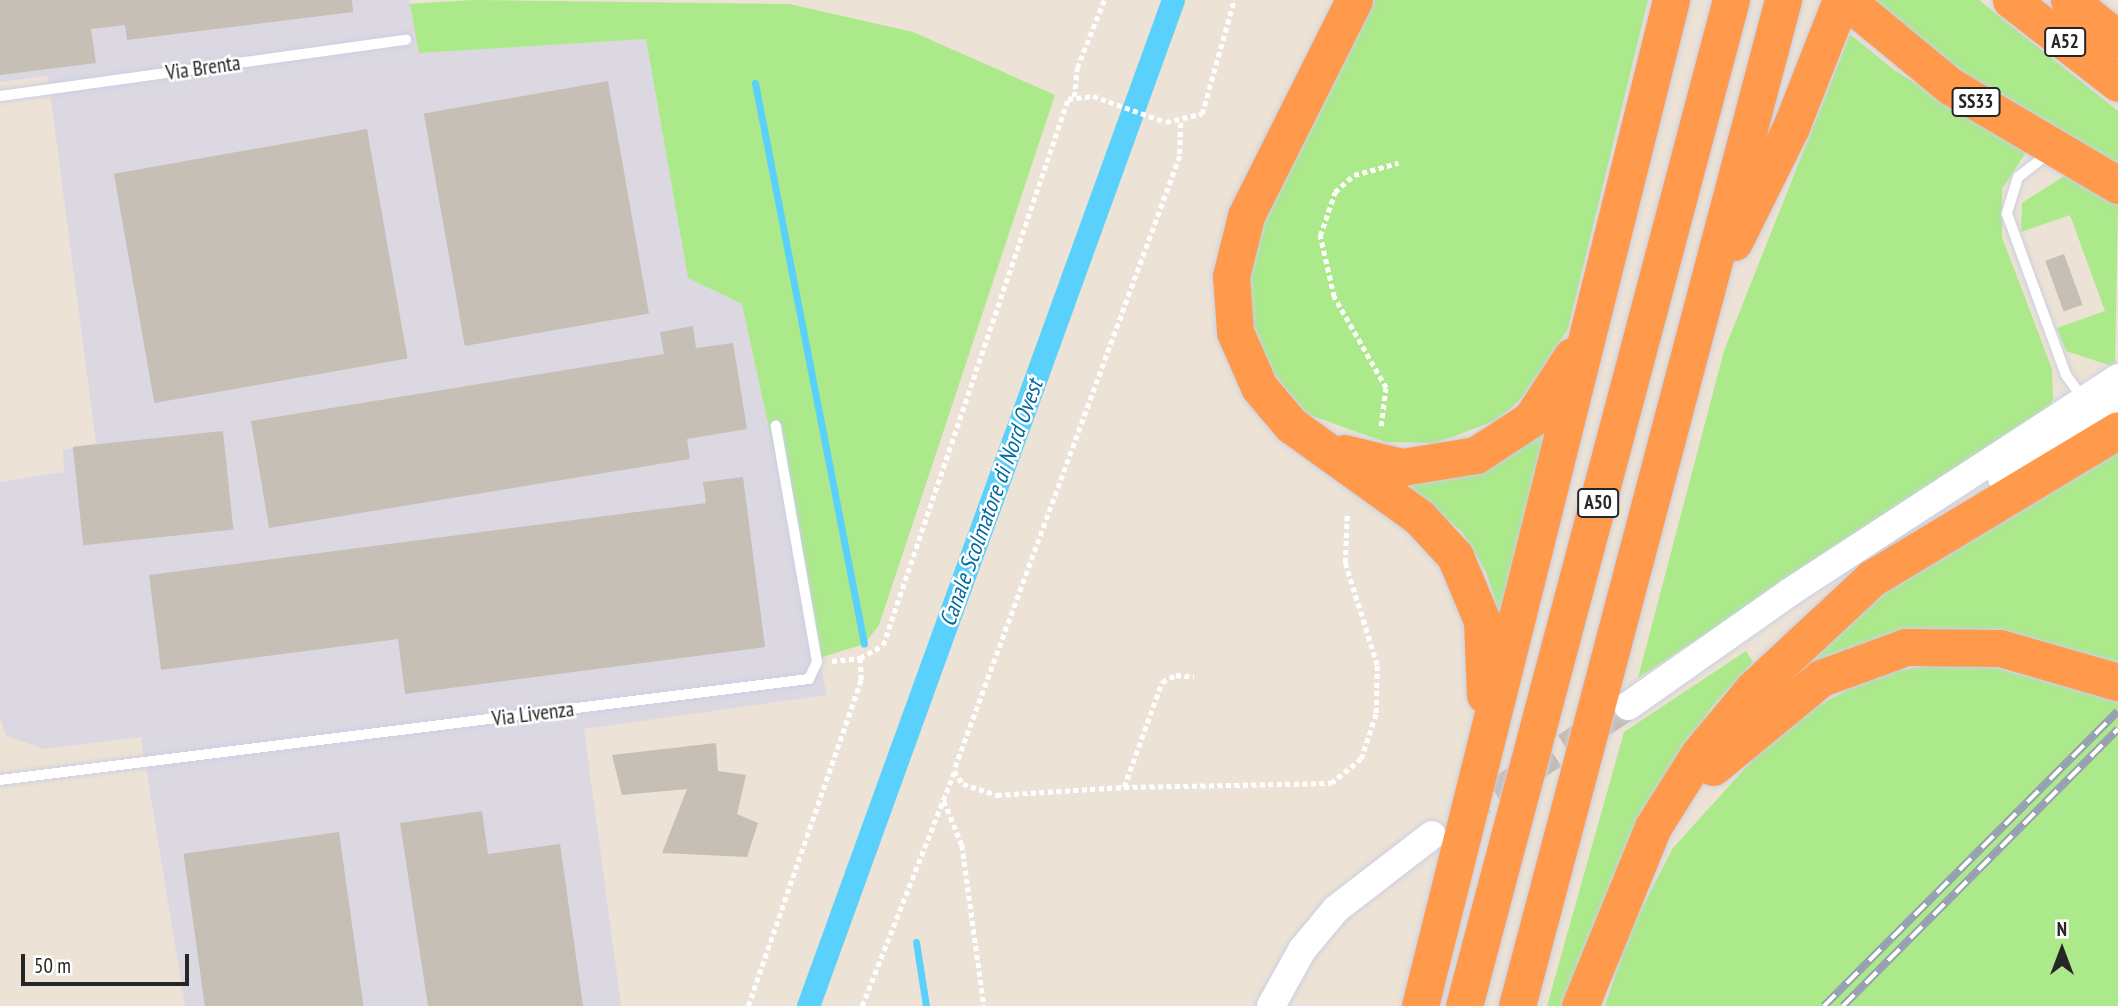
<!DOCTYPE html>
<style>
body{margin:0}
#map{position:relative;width:2118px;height:1006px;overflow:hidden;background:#ece2d5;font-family:"PT Sans Narrow",sans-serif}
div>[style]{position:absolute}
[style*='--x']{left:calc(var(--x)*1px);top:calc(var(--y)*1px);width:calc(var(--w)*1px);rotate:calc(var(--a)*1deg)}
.industrial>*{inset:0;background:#dbd8e2}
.green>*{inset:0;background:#abe98a}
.stream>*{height:7px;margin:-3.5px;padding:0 3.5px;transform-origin:3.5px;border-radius:3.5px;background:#5ad1fc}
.canal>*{height:23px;margin:-11.5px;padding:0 11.5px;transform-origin:11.5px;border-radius:11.5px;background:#5ad1fc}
.building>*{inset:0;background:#c6bfb6;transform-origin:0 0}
.secondary-tunnel>*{height:28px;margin-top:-14px;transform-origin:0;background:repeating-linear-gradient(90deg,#c4bcb2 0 28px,transparent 0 42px)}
.path>*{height:4.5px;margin-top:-2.25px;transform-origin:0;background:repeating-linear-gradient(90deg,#fff 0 5px,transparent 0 8.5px)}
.roads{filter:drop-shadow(0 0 2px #cbcfe2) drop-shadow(0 0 2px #cbcfe2)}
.lane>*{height:10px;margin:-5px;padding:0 5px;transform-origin:5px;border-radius:5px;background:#fff}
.secondary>*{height:28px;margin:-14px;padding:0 14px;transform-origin:14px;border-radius:14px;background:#fff}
.highway>*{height:37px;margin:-18.5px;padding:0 18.5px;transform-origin:18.5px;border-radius:18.5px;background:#ff9a4d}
.rail>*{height:8px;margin-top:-4px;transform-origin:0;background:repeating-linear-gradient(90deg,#fff 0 16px,#989cb4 0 32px);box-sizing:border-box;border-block:2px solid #989cb4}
span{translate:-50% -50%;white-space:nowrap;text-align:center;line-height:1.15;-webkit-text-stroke:5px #fff;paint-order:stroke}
.shield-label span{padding:2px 5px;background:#fff;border:2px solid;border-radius:5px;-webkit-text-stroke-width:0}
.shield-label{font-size:19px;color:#262626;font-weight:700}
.street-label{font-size:21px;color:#262626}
.water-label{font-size:23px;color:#006aa1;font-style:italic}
.north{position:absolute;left:2027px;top:915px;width:70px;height:70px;-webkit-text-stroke:5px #fff;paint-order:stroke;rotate:0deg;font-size:19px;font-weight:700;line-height:28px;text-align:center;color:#262626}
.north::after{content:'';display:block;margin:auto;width:24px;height:32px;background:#262626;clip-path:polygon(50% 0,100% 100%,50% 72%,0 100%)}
.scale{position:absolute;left:21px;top:954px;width:168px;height:32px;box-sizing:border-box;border:4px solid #262626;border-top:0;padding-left:9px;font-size:21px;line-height:24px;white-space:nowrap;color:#262626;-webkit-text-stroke:5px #fff;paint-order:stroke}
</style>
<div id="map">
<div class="industrial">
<div style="clip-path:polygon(0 0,409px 0,420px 53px,646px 39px,688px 278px,742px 304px,827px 695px,584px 729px,621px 1006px,185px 1006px,141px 737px,44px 749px,6px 736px,0 717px,0 482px,64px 472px,63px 450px,96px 443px,48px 76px,0 82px)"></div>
</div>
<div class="green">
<div style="clip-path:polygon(473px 0,789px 4px,913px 32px,1055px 95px,879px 625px,864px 644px,819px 658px,742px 304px,688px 278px,646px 39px,419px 53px,410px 4px)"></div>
<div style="clip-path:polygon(1374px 0,1648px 0,1568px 329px,1522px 398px,1497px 420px,1436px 443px,1385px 442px,1307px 414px,1270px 369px,1252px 320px,1250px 262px,1259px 230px)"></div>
<div style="clip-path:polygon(1867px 0,1979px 0,2118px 111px,2118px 166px,1955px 68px)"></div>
<div style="clip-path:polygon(1850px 34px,1894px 70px,2027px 151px,2002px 189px,2002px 237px,2052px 369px,2053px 399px,2047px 410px,1638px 678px,1724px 351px)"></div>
<div style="clip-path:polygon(2069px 173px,2118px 204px,2115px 367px,2066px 351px,2057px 328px,2105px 311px,2070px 215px,2021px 232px,2022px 203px)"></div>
<div style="clip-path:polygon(1557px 408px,1501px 618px,1486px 572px,1462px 532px,1392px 475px)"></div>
<div style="clip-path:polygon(2118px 443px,2118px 668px,2008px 635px,1912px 629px,1831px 654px,1783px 685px,1848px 620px,1904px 579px)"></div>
<div style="clip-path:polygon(1746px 651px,1753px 662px,1712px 707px,1638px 817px,1566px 1006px,1547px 1006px,1624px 732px)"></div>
<div style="clip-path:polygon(1969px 661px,2118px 700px,2118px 1006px,1605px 1006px,1629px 933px,1673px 848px,1788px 721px,1881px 672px)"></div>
</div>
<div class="stream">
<div style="--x:755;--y:83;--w:571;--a:79"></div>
<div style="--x:916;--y:942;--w:65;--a:81.1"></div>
</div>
<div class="canal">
<div style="--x:808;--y:1006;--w:1070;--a:-70.06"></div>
</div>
<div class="building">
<div style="clip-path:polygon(0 0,352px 0,353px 12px,127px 40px,125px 25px,91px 29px,96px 63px,0 75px)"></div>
<div style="left:608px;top:81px;width:236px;height:187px;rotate:80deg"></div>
<div style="left:367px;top:129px;width:233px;height:257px;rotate:80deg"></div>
<div style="left:2064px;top:254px;width:54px;height:20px;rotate:70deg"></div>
<div style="clip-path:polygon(693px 326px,696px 348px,733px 343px,747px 429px,687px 439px,690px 459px,269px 528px,251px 421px,664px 354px,660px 332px)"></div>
<div style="left:223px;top:431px;width:99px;height:151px;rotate:84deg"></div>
<div style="clip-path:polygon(743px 477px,765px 647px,405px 694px,398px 639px,161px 670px,149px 575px,706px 503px,703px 482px)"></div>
<div style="clip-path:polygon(716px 743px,718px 771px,746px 775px,737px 814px,758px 823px,747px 857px,662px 853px,687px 789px,622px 795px,612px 755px)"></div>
<div style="clip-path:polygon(482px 811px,488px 854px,560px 844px,583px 1006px,428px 1006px,400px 823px)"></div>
<div style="left:339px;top:832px;width:176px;height:157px;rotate:82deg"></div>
</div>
<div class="secondary-tunnel">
<div style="--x:1460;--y:816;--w:201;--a:-33.2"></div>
</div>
<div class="path">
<div style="--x:1074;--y:97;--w:29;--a:-84"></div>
<div style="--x:1077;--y:68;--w:73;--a:-68.3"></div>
<div style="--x:1181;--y:123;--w:33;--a:92"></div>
<div style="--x:1180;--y:156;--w:655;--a:110.18"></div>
<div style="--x:954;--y:771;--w:16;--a:55"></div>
<div style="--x:963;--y:784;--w:36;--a:18"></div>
<div style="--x:997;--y:795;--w:127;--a:-3.6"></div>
<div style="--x:1124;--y:787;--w:112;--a:-70.1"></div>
<div style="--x:1162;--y:682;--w:16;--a:-27"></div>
<div style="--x:1176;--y:675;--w:18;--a:6"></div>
<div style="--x:1381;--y:426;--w:38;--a:-83"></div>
<div style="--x:1386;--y:388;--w:105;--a:-119.7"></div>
<div style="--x:1334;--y:297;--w:63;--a:-102.9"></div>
<div style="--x:1320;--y:236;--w:46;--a:-71.2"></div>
<div style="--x:1335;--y:192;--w:25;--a:-42"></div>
<div style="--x:1354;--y:175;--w:46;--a:-15.3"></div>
<div style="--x:832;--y:661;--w:28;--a:-6"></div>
<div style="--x:860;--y:658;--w:26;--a:-29"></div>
<div style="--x:883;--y:645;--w:576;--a:-71.28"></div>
<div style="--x:1068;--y:99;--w:25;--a:-7"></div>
<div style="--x:1093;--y:96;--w:77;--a:19.6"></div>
<div style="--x:1166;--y:122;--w:37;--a:-13"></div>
<div style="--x:1202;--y:114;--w:118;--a:-74.3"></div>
<div style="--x:1124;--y:787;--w:207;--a:-1.1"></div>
<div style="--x:1331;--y:783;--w:38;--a:-39"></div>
<div style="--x:1361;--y:759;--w:48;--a:-71.9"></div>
<div style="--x:1376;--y:713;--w:48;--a:-88.8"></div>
<div style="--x:1377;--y:665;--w:107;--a:-107.4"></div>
<div style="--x:1345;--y:563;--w:50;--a:-87.7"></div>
<div style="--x:944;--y:801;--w:48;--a:67.8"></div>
<div style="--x:962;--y:845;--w:162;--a:82.2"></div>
<div style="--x:748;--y:1006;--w:345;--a:-70.9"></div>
<div style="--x:861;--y:680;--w:22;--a:-93"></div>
<div style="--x:862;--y:1006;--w:251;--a:-68.5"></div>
</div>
<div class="roads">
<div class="lane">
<div style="--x:0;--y:96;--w:410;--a:-7.9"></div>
<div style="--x:2049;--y:153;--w:39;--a:142"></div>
<div style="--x:2018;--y:177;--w:39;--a:107"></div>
<div style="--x:2007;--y:214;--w:171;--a:69.9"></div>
<div style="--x:2066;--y:375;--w:29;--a:54"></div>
<div style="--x:0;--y:780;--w:815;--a:-7.12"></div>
<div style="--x:809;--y:679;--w:19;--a:-65"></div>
<div style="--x:817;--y:662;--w:240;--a:-99.9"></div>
</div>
<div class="secondary">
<div style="--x:2002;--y:478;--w:138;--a:-32.9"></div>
<div style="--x:1628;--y:706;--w:198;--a:-35.1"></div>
<div style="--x:1790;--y:592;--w:392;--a:-33.1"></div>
<div style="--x:1271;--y:1006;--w:64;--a:-61"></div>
<div style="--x:1302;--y:950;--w:53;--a:-50.3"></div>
<div style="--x:1336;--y:909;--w:121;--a:-37.6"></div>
</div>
<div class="highway">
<div style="--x:1354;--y:0;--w:241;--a:116.6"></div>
<div style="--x:1246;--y:216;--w:62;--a:104"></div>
<div style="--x:1231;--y:276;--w:56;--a:85.9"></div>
<div style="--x:1235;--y:332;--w:60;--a:66.4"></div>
<div style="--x:1259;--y:387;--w:50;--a:49.9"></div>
<div style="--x:1291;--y:425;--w:158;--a:35.7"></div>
<div style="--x:1419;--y:517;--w:53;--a:47.3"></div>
<div style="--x:1455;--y:556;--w:70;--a:67.4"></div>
<div style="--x:1482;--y:621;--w:74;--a:87.7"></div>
<div style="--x:1846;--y:0;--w:135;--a:39.6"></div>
<div style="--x:1950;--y:86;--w:195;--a:30.5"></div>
<div style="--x:2011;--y:0;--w:135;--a:37.8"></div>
<div style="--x:2069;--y:0;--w:63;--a:38.5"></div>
<div style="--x:1734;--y:242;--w:128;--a:-63.6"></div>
<div style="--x:1791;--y:127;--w:136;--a:-68.5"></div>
<div style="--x:1344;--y:453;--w:60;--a:13.6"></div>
<div style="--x:1402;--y:467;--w:75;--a:-9.2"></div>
<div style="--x:1476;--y:455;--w:66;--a:-33.2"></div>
<div style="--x:1531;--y:419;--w:75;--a:-56.9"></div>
<div style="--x:1713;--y:767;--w:140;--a:-39.5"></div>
<div style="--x:1821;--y:678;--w:90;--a:-20"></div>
<div style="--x:1906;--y:647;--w:94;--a:0.6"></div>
<div style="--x:2000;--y:648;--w:123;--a:16.1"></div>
<div style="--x:1420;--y:1006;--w:1037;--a:-75.99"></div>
<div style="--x:1464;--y:1006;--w:1041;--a:-75.14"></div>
<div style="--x:1517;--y:1006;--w:1041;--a:-75.19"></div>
<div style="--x:1580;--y:1006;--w:193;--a:-67.8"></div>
<div style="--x:1653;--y:827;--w:86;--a:-57.8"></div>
<div style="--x:1699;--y:754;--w:85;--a:-50.3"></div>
<div style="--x:1753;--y:689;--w:163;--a:-43"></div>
<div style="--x:1872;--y:578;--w:287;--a:-31"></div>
</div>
</div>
<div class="rail">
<div style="--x:1824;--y:1006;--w:416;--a:-45.1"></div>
<div style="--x:1843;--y:1006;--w:390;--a:-45.2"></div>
</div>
<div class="shield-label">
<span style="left:2065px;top:42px">A52</span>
<span style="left:1976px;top:102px">SS33</span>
<span style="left:1598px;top:503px">A50</span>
</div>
<div class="street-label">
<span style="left:203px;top:68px;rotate:-8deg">Via Brenta</span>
<span style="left:533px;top:714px;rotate:-7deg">Via Livenza</span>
</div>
<div class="water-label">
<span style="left:991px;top:503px;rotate:-70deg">Canale Scolmatore di Nord Ovest</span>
</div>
<div class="north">N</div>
<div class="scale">50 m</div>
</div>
